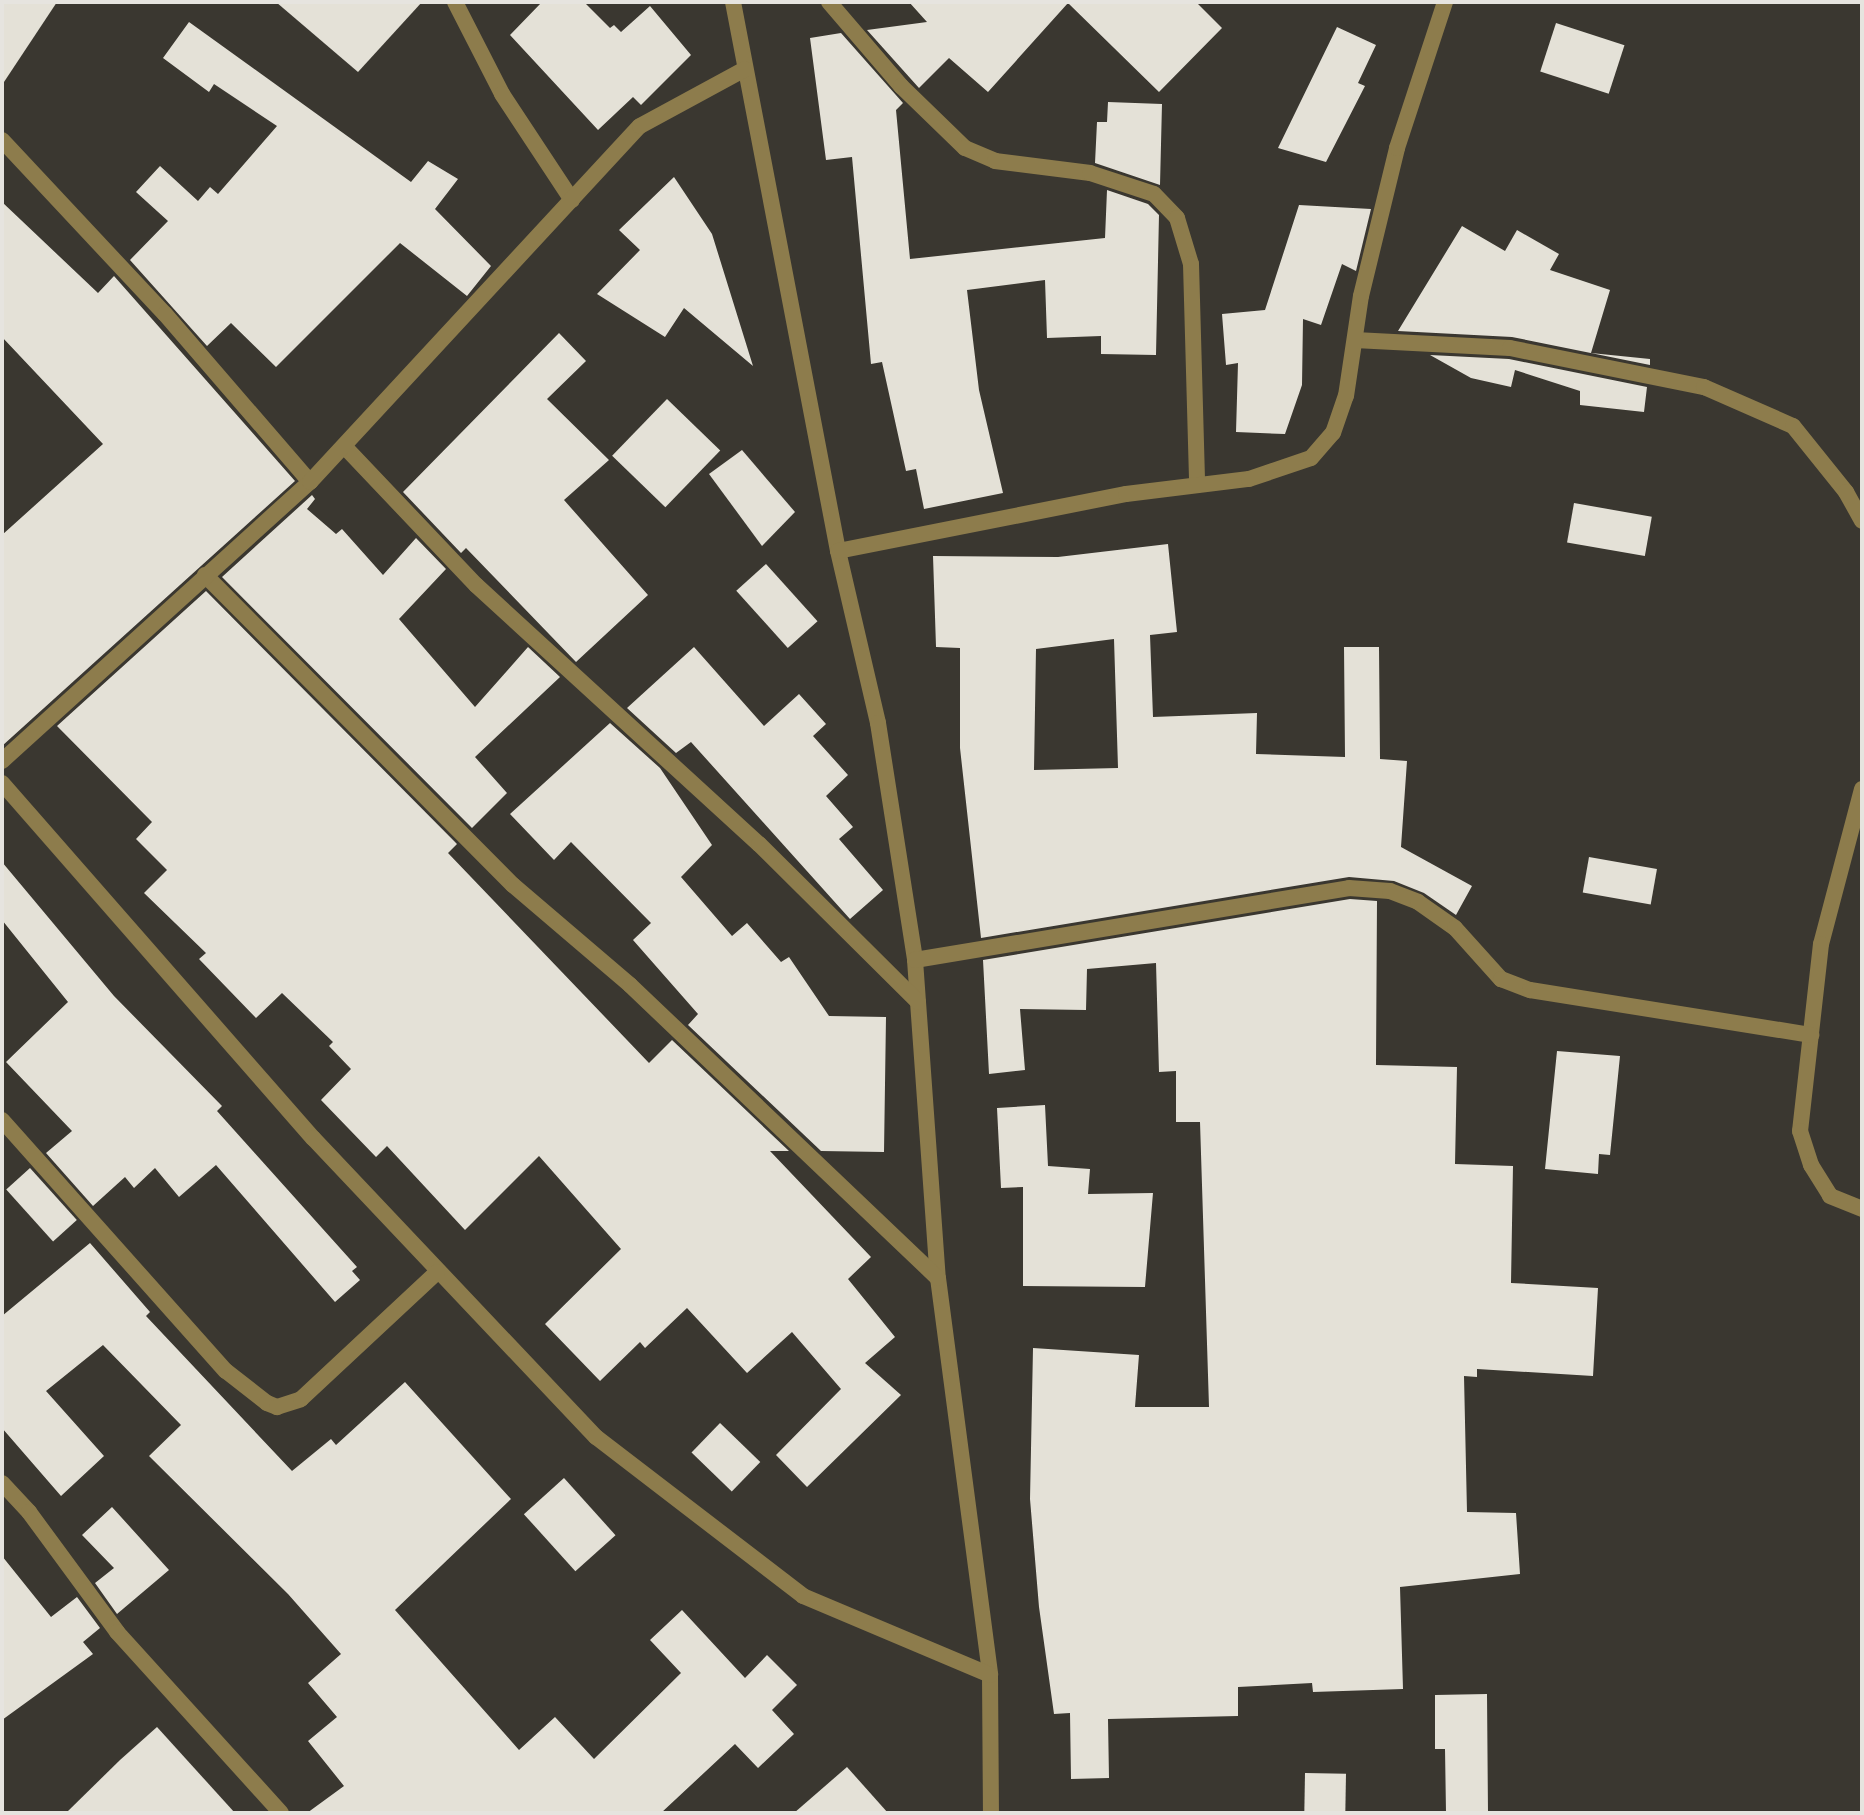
<!DOCTYPE html>
<style>
body{margin:0}
#map{position:relative;width:1864px;height:1815px;overflow:hidden;background:#3a3730;font-family:"Open Sans",sans-serif}
div>[style]{position:absolute}
[style*='--x']{left:calc(var(--x)*1px);top:calc(var(--y)*1px);width:calc(var(--w)*1px);rotate:calc(var(--a)*1deg)}
.building>*{inset:0;background:#e4e1d7;transform-origin:0 0}
.minor>*{height:16px;margin:-8px;padding:0 8px;transform-origin:8px;border-radius:8px;background:#8d7c4c}
span{translate:-50% -50%;white-space:nowrap;text-align:center;line-height:1.15;-webkit-text-stroke:8px #201f1b;paint-order:stroke}
.frame{position:absolute;inset:0;border:4px solid #e6e4df;pointer-events:none}
</style>
<div id="map">
<div class="building">
<div style="clip-path:polygon(2px 2px,57px 2px,2px 85px)"></div>
<div style="clip-path:polygon(276px 2px,422px 2px,358px 72px)"></div>
<div style="clip-path:polygon(542px 2px,584px 2px,610px 28px,614px 25px,621px 32px,650px 6px,691px 55px,641px 105px,633px 97px,598px 130px,510px 35px)"></div>
<div style="clip-path:polygon(909px 2px,1196px 2px,1222px 28px,1159px 92px,1068px 3px,988px 92px,949px 58px,919px 88px,867px 30px,927px 22px)"></div>
<div style="clip-path:polygon(189px 22px,411px 182px,428px 161px,458px 179px,435px 209px,491px 266px,467px 296px,400px 243px,276px 367px,231px 323px,207px 346px,130px 260px,168px 221px,136px 192px,160px 166px,198px 201px,210px 187px,218px 194px,277px 126px,214px 84px,209px 92px,163px 58px)"></div>
<div style="left:1556px;top:23px;width:72px;height:51px;rotate:18deg"></div>
<div style="clip-path:polygon(1337px 27px,1376px 45px,1358px 83px,1365px 86px,1326px 162px,1278px 148px)"></div>
<div style="clip-path:polygon(841px 33px,903px 103px,896px 110px,910px 259px,1105px 238px,1107px 190px,1148px 204px,1159px 215px,1156px 355px,1101px 354px,1101px 336px,1047px 338px,1045px 280px,967px 290px,979px 390px,1003px 493px,924px 509px,916px 469px,906px 471px,882px 362px,871px 364px,852px 157px,826px 160px,810px 38px)"></div>
<div style="clip-path:polygon(1108px 102px,1162px 104px,1160px 185px,1095px 163px,1097px 122px,1107px 122px)"></div>
<div style="clip-path:polygon(674px 177px,712px 234px,753px 366px,684px 308px,665px 337px,597px 294px,640px 250px,619px 230px)"></div>
<div style="clip-path:polygon(2px 202px,98px 293px,114px 276px,295px 481px,2px 746px,2px 535px,103px 444px,2px 337px)"></div>
<div style="clip-path:polygon(1299px 205px,1371px 209px,1356px 271px,1342px 264px,1321px 325px,1303px 319px,1302px 385px,1285px 434px,1236px 432px,1238px 363px,1226px 365px,1222px 314px,1265px 310px)"></div>
<div style="clip-path:polygon(1462px 226px,1505px 251px,1517px 230px,1559px 254px,1550px 270px,1610px 290px,1591px 353px,1650px 359px,1650px 365px,1512px 337px,1398px 331px)"></div>
<div style="clip-path:polygon(559px 333px,586px 361px,547px 399px,609px 460px,564px 500px,648px 595px,576px 662px,466px 548px,461px 553px,403px 492px)"></div>
<div style="clip-path:polygon(1430px 355px,1509px 359px,1647px 387px,1644px 412px,1580px 405px,1580px 391px,1515px 370px,1511px 387px,1471px 378px)"></div>
<div style="left:667px;top:399px;width:74px;height:79px;rotate:44deg"></div>
<div style="clip-path:polygon(742px 450px,795px 512px,762px 546px,709px 474px)"></div>
<div style="clip-path:polygon(312px 495px,315px 499px,307px 509px,336px 534px,342px 529px,383px 575px,416px 538px,446px 569px,399px 619px,475px 707px,528px 647px,560px 677px,475px 757px,507px 793px,472px 828px,222px 577px)"></div>
<div style="left:1574px;top:503px;width:79px;height:40px;rotate:10deg"></div>
<div style="clip-path:polygon(evenodd,1168px 544px,1177px 632px,1150px 635px,1153px 717px,1257px 713px,1256px 754px,1345px 757px,1344px 647px,1379px 647px,1380px 759px,1407px 761px,1401px 847px,1472px 886px,1456px 915px,1424px 893px,1394px 881px,1349px 877px,981px 938px,960px 748px,960px 648px,936px 647px,933px 556px,1058px 557px,1168px 544px,1114px 639px,1118px 768px,1034px 770px,1036px 649px,1114px 639px)"></div>
<div style="left:766px;top:564px;width:77px;height:40px;rotate:48deg"></div>
<div style="clip-path:polygon(206px 591px,457px 844px,448px 853px,649px 1063px,672px 1040px,789px 1151px,770px 1151px,871px 1257px,848px 1279px,895px 1337px,865px 1363px,901px 1395px,807px 1487px,776px 1455px,841px 1389px,792px 1332px,747px 1373px,687px 1308px,645px 1348px,640px 1342px,600px 1381px,545px 1324px,621px 1249px,539px 1156px,465px 1230px,387px 1146px,376px 1157px,321px 1100px,351px 1069px,329px 1046px,333px 1042px,282px 993px,256px 1018px,199px 959px,206px 953px,144px 893px,167px 870px,136px 839px,152px 822px,57px 726px)"></div>
<div style="clip-path:polygon(694px 647px,764px 726px,799px 694px,826px 724px,813px 736px,848px 775px,826px 796px,853px 827px,839px 839px,883px 890px,850px 919px,691px 742px,676px 753px,627px 708px)"></div>
<div style="clip-path:polygon(610px 723px,660px 768px,712px 845px,681px 877px,732px 936px,747px 923px,781px 962px,789px 957px,829px 1016px,886px 1017px,884px 1152px,821px 1151px,688px 1025px,698px 1014px,633px 940px,651px 923px,571px 842px,554px 860px,510px 814px)"></div>
<div style="left:1589px;top:857px;width:69px;height:36px;rotate:10deg"></div>
<div style="clip-path:polygon(2px 862px,114px 996px,222px 1106px,217px 1111px,357px 1267px,352px 1271px,360px 1280px,335px 1302px,216px 1165px,179px 1197px,155px 1168px,134px 1188px,125px 1177px,93px 1206px,46px 1153px,72px 1131px,6px 1062px,68px 1002px,2px 920px)"></div>
<div style="clip-path:polygon(1350px 899px,1377px 901px,1376px 1065px,1457px 1067px,1455px 1164px,1513px 1166px,1511px 1283px,1598px 1288px,1593px 1376px,1477px 1369px,1477px 1377px,1464px 1376px,1467px 1512px,1516px 1513px,1520px 1574px,1400px 1587px,1403px 1689px,1313px 1692px,1312px 1683px,1238px 1687px,1238px 1716px,1108px 1719px,1109px 1778px,1071px 1779px,1070px 1713px,1054px 1714px,1039px 1607px,1030px 1499px,1033px 1348px,1139px 1355px,1135px 1407px,1209px 1407px,1200px 1122px,1176px 1122px,1176px 1071px,1159px 1072px,1156px 963px,1087px 969px,1086px 1010px,1020px 1009px,1025px 1070px,989px 1074px,983px 960px)"></div>
<div style="clip-path:polygon(1557px 1051px,1620px 1056px,1610px 1155px,1599px 1154px,1598px 1174px,1545px 1169px)"></div>
<div style="clip-path:polygon(1045px 1105px,1048px 1166px,1090px 1169px,1088px 1194px,1153px 1193px,1145px 1287px,1023px 1286px,1023px 1187px,1001px 1188px,997px 1108px)"></div>
<div style="left:30px;top:1168px;width:70px;height:32px;rotate:48deg"></div>
<div style="clip-path:polygon(90px 1243px,150px 1312px,146px 1316px,292px 1471px,331px 1439px,336px 1445px,405px 1382px,511px 1499px,395px 1610px,519px 1750px,555px 1717px,594px 1759px,681px 1673px,650px 1640px,682px 1610px,745px 1678px,767px 1655px,797px 1685px,772px 1710px,794px 1734px,758px 1768px,735px 1744px,661px 1813px,307px 1813px,344px 1786px,308px 1741px,337px 1717px,308px 1683px,341px 1654px,288px 1594px,149px 1456px,181px 1425px,103px 1345px,46px 1391px,104px 1456px,61px 1496px,2px 1428px,2px 1316px)"></div>
<div style="left:720px;top:1423px;width:56px;height:41px;rotate:44deg"></div>
<div style="left:564px;top:1478px;width:77px;height:54px;rotate:48deg"></div>
<div style="clip-path:polygon(112px 1507px,169px 1570px,117px 1614px,95px 1583px,114px 1568px,82px 1535px)"></div>
<div style="clip-path:polygon(2px 1556px,51px 1617px,77px 1597px,100px 1628px,83px 1642px,93px 1654px,2px 1720px)"></div>
<div style="clip-path:polygon(1487px 1694px,1488px 1813px,1446px 1813px,1445px 1749px,1435px 1749px,1435px 1695px)"></div>
<div style="clip-path:polygon(157px 1727px,235px 1813px,66px 1813px,120px 1760px)"></div>
<div style="clip-path:polygon(847px 1767px,888px 1813px,794px 1813px)"></div>
<div style="left:1305px;top:1773px;width:41px;height:40px;rotate:1deg"></div>
</div>
<div class="minor">
<div style="--x:455;--y:2;--w:103;--a:62.9"></div>
<div style="--x:502;--y:94;--w:127;--a:56.6"></div>
<div style="--x:733;--y:2;--w:559;--a:79.17"></div>
<div style="--x:838;--y:551;--w:177;--a:76.9"></div>
<div style="--x:878;--y:723;--w:240;--a:81.1"></div>
<div style="--x:915;--y:960;--w:319;--a:85.9"></div>
<div style="--x:938;--y:1278;--w:400;--a:82.5"></div>
<div style="--x:990;--y:1675;--w:138;--a:89.6"></div>
<div style="--x:829;--y:2;--w:111;--a:49.4"></div>
<div style="--x:901;--y:86;--w:89;--a:44.1"></div>
<div style="--x:965;--y:148;--w:33;--a:23"></div>
<div style="--x:995;--y:161;--w:96;--a:7.2"></div>
<div style="--x:1090;--y:173;--w:67;--a:18.2"></div>
<div style="--x:1154;--y:194;--w:33;--a:46"></div>
<div style="--x:1177;--y:218;--w:48;--a:73.1"></div>
<div style="--x:1191;--y:264;--w:221;--a:88.4"></div>
<div style="--x:2;--y:140;--w:238;--a:46.9"></div>
<div style="--x:165;--y:314;--w:222;--a:49.2"></div>
<div style="--x:1355;--y:340;--w:155;--a:3"></div>
<div style="--x:1510;--y:348;--w:198;--a:11.4"></div>
<div style="--x:1704;--y:387;--w:97;--a:23.7"></div>
<div style="--x:1793;--y:426;--w:85;--a:51.2"></div>
<div style="--x:1846;--y:492;--w:33;--a:61"></div>
<div style="--x:344;--y:446;--w:192;--a:46.5"></div>
<div style="--x:476;--y:585;--w:384;--a:42.5"></div>
<div style="--x:759;--y:844;--w:224;--a:44.8"></div>
<div style="--x:838;--y:551;--w:294;--a:-11.2"></div>
<div style="--x:1126;--y:494;--w:124;--a:-7"></div>
<div style="--x:1249;--y:479;--w:65;--a:-18.7"></div>
<div style="--x:1311;--y:458;--w:33;--a:-49"></div>
<div style="--x:1333;--y:433;--w:39;--a:-71"></div>
<div style="--x:1346;--y:396;--w:101;--a:-81.5"></div>
<div style="--x:1361;--y:296;--w:152;--a:-76.3"></div>
<div style="--x:1397;--y:148;--w:154;--a:-71.8"></div>
<div style="--x:205;--y:575;--w:437;--a:45.2"></div>
<div style="--x:513;--y:885;--w:154;--a:40.5"></div>
<div style="--x:630;--y:985;--w:425;--a:43.6"></div>
<div style="--x:2;--y:761;--w:416;--a:-42.2"></div>
<div style="--x:310;--y:482;--w:485;--a:-47.2"></div>
<div style="--x:640;--y:126;--w:119;--a:-28.5"></div>
<div style="--x:2;--y:783;--w:472;--a:48.8"></div>
<div style="--x:313;--y:1138;--w:412;--a:46.6"></div>
<div style="--x:596;--y:1437;--w:261;--a:37.5"></div>
<div style="--x:803;--y:1596;--w:203;--a:22.9"></div>
<div style="--x:1862;--y:789;--w:160;--a:104.8"></div>
<div style="--x:1821;--y:944;--w:188;--a:96.4"></div>
<div style="--x:1800;--y:1131;--w:36;--a:72"></div>
<div style="--x:1811;--y:1165;--w:36;--a:58"></div>
<div style="--x:1830;--y:1196;--w:35;--a:22"></div>
<div style="--x:915;--y:960;--w:440;--a:-9.4"></div>
<div style="--x:1349;--y:888;--w:41;--a:4.2"></div>
<div style="--x:1390;--y:891;--w:30;--a:21"></div>
<div style="--x:1418;--y:902;--w:45;--a:35.1"></div>
<div style="--x:1455;--y:928;--w:69;--a:48"></div>
<div style="--x:1501;--y:979;--w:31;--a:21"></div>
<div style="--x:1530;--y:990;--w:285;--a:9.1"></div>
<div style="--x:2;--y:1120;--w:336;--a:48.3"></div>
<div style="--x:226;--y:1371;--w:52;--a:38"></div>
<div style="--x:267;--y:1403;--w:11;--a:22"></div>
<div style="--x:277;--y:1407;--w:25;--a:-18"></div>
<div style="--x:301;--y:1399;--w:186;--a:-43"></div>
<div style="--x:2;--y:1483;--w:40;--a:47"></div>
<div style="--x:29;--y:1512;--w:149;--a:53.7"></div>
<div style="--x:117;--y:1632;--w:244;--a:47.8"></div>
</div>
<div class="frame"></div>
</div>
